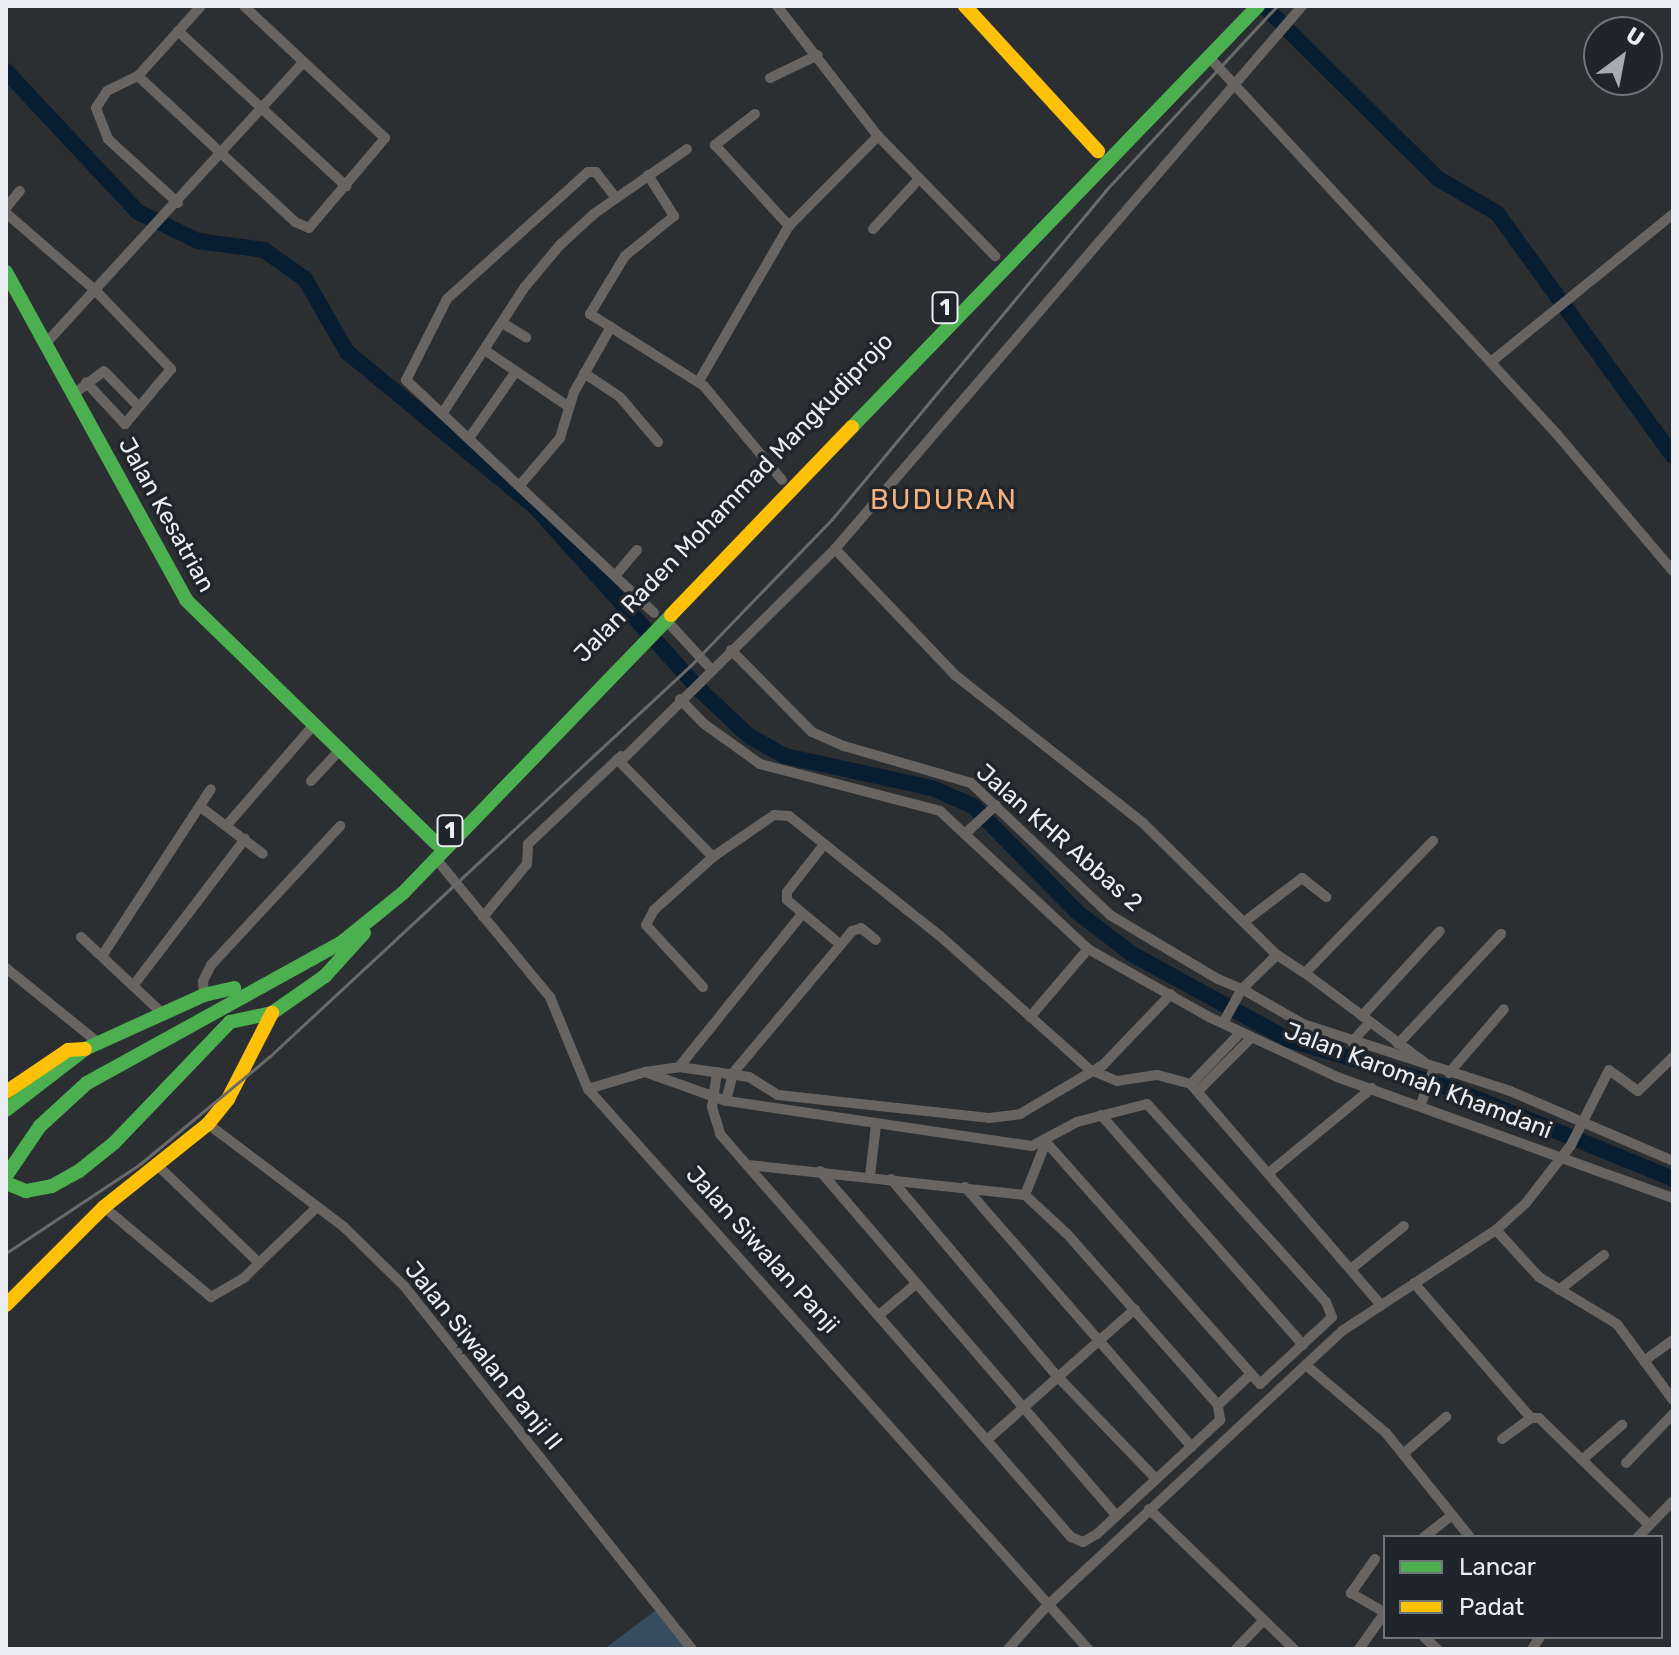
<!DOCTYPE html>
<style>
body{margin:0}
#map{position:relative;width:1679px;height:1655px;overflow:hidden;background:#2c2f32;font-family:Rubik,sans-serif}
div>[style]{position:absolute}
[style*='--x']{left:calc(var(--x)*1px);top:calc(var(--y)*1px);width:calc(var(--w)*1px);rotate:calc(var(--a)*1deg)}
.green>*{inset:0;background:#384c60}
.river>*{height:16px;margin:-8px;padding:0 8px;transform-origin:8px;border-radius:8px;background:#091d31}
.street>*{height:10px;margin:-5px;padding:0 5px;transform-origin:5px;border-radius:5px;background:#686461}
.fast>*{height:14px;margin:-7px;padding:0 7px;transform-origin:7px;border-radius:7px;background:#4caf50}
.slow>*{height:14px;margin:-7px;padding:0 7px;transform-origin:7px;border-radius:7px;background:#ffc107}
.rail>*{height:3px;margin:-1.5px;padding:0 1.5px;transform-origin:1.5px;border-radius:1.5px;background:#6b6a6a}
span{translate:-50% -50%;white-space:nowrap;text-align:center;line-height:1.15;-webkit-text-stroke:7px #1f252a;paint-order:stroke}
.shield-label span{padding:2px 6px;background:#1f252a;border:2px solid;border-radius:6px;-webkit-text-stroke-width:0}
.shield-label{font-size:22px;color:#eaeef2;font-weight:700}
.street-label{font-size:24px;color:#eaeef2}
.quarter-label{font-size:28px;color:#f2b17f;letter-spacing:2px}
.frame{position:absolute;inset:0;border:8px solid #eaeef2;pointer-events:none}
.legend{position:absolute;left:1383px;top:1535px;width:280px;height:104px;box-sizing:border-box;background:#1f252a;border:2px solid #70757a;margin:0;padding:10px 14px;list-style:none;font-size:24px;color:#eaeef2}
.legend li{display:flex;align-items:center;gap:16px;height:40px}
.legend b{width:40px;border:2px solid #70757a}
.north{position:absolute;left:1583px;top:16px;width:80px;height:80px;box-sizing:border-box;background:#1f252a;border:2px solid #70757a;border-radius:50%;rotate:32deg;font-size:22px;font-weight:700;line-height:32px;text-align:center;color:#eaeef2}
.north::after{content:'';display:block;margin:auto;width:28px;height:36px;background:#a8abaf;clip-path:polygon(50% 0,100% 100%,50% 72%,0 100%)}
</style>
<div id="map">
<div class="green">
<div style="clip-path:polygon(659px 1608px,692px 1649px,604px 1649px)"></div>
</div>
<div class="river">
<div style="--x:1264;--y:6;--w:244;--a:44.8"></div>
<div style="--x:1437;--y:178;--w:69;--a:30.3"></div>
<div style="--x:1497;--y:213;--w:300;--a:54.1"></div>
<div style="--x:6;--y:71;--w:193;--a:46.9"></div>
<div style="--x:138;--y:212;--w:67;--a:25.8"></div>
<div style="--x:198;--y:241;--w:67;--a:7.8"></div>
<div style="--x:264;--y:250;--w:50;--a:35.3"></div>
<div style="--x:305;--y:279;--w:84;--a:60.1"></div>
<div style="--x:347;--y:352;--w:245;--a:39.5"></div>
<div style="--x:536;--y:508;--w:245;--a:48"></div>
<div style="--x:700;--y:690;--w:67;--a:43.2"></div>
<div style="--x:749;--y:736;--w:41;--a:29.1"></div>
<div style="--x:785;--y:756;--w:150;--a:12.3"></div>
<div style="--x:932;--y:788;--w:45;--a:23.7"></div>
<div style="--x:973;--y:806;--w:148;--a:45.5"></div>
<div style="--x:1077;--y:912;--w:69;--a:37.4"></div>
<div style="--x:1132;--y:954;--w:177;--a:28.7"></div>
<div style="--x:1287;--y:1039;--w:173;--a:16.8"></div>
<div style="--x:1453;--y:1089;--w:238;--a:22.2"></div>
</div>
<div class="street">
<div style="--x:777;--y:6;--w:165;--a:52.2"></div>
<div style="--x:878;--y:136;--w:168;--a:45.7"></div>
<div style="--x:178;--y:31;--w:229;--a:42.7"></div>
<div style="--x:1208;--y:56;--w:512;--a:47.3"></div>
<div style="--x:1555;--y:432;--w:182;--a:49.7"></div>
<div style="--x:138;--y:76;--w:214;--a:42.9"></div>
<div style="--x:295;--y:222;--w:15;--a:23"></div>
<div style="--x:309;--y:228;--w:118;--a:-49.8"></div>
<div style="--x:385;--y:138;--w:193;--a:-136.9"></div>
<div style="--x:770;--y:78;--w:53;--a:-25.6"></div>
<div style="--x:755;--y:114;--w:51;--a:142.2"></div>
<div style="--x:715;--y:145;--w:110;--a:47.6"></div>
<div style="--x:648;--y:175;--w:49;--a:57.6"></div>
<div style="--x:674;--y:216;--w:63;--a:140.8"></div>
<div style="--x:625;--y:256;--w:68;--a:121.1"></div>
<div style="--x:590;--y:314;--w:135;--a:32.3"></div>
<div style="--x:704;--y:386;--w:122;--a:50.3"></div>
<div style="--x:616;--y:198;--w:33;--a:-128"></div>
<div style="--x:596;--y:172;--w:8;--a:180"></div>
<div style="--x:588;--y:172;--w:190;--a:138"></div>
<div style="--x:447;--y:299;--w:91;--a:116.8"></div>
<div style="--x:406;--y:380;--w:340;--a:43.2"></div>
<div style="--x:178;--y:203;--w:95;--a:-137.6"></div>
<div style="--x:108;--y:139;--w:33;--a:-111"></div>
<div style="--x:96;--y:108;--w:20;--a:-57"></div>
<div style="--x:107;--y:91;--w:34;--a:-26"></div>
<div style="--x:138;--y:76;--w:94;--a:-48"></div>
<div style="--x:6;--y:208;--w:22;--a:-51"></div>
<div style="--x:6;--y:213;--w:118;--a:40.9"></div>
<div style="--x:95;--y:290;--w:110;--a:46.1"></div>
<div style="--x:171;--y:369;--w:72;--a:129.9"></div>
<div style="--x:125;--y:424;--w:57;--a:-132.9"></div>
<div style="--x:873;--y:229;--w:67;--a:-47.4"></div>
<div style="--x:504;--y:324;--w:26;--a:31"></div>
<div style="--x:47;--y:342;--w:379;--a:-47.5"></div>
<div style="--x:486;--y:351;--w:100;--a:34"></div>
<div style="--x:1491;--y:362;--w:235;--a:-39.1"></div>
<div style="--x:584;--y:373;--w:43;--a:33.7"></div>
<div style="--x:620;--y:397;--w:59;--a:49.8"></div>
<div style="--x:699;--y:381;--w:179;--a:-59.9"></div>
<div style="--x:789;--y:226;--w:127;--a:-45.3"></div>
<div style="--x:75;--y:393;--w:36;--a:-37"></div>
<div style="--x:104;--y:371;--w:50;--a:45.8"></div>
<div style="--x:442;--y:414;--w:150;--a:-56.9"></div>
<div style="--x:524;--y:288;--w:56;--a:-50.1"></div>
<div style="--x:560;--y:245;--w:47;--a:-42.4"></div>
<div style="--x:595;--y:213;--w:112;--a:-34.8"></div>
<div style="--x:470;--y:437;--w:80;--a:-55.1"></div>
<div style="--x:521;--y:484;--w:60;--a:-49.7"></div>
<div style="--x:560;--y:438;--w:48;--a:-73.1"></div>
<div style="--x:574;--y:392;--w:75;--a:-60.4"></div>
<div style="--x:835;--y:549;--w:716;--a:-49.3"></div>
<div style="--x:615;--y:576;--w:34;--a:-50"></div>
<div style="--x:666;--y:620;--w:68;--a:47.4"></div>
<div style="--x:731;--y:650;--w:115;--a:45.4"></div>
<div style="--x:812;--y:732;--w:35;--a:24"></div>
<div style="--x:844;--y:746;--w:132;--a:16.2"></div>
<div style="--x:971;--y:783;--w:192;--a:43.5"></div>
<div style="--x:1110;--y:915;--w:126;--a:30.7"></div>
<div style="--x:1218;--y:979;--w:26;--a:23"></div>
<div style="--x:1242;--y:989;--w:49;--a:-44.2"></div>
<div style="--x:680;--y:699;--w:33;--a:46"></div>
<div style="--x:703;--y:723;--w:70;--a:35.7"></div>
<div style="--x:760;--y:764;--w:186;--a:14.6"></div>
<div style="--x:940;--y:811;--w:202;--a:43"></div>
<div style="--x:1088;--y:949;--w:139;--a:29.3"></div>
<div style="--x:1209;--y:1017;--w:141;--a:25.1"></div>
<div style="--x:1337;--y:1077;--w:357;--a:19.8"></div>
<div style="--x:311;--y:781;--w:40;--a:-47"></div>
<div style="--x:202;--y:808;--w:76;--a:37"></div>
<div style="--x:227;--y:825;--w:130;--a:-49.1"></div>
<div style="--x:966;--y:833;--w:41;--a:-43"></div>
<div style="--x:822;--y:847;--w:57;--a:127.9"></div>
<div style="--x:787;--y:892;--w:8;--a:90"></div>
<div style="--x:787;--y:900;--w:70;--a:39.8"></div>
<div style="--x:437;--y:860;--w:178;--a:50.5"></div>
<div style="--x:550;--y:997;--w:100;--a:67.6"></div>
<div style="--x:588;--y:1089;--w:751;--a:48.24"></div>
<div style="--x:483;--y:917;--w:69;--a:-50.3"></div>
<div style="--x:527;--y:864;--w:20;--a:-87"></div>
<div style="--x:528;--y:844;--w:128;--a:-43.4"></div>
<div style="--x:1244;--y:922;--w:73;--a:-37.2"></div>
<div style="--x:1302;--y:878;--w:31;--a:38"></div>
<div style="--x:81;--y:937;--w:112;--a:43.2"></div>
<div style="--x:102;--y:956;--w:199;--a:-56.9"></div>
<div style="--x:6;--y:968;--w:121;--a:39"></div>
<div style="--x:1305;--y:973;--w:149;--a:36.8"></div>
<div style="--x:133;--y:986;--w:185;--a:-52.7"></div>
<div style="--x:703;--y:987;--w:84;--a:-132.6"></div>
<div style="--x:646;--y:925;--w:17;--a:-62"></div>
<div style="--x:654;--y:910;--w:79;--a:-41.9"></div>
<div style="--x:204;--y:995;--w:14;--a:-94"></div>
<div style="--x:203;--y:981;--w:18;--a:-63"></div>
<div style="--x:211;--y:965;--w:190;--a:-47.1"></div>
<div style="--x:1362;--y:1016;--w:115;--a:-47.5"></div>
<div style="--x:1030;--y:1017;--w:89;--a:-49.5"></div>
<div style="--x:1223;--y:1023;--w:39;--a:-61"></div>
<div style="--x:1242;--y:989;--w:70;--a:29.8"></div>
<div style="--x:1303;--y:1024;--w:218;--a:17.9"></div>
<div style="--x:1510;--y:1091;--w:177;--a:23.2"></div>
<div style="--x:1352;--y:1042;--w:27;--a:-48"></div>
<div style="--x:1398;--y:1044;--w:151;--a:-46.9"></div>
<div style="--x:679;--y:1067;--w:195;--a:-51.2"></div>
<div style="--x:717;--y:1072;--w:35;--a:98"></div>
<div style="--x:712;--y:1107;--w:28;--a:73"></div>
<div style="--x:720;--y:1134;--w:534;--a:48.95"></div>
<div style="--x:1071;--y:1537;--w:13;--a:23"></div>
<div style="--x:1083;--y:1542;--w:16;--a:-30"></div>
<div style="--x:1097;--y:1534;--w:168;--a:-42.8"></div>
<div style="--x:1220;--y:1420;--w:15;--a:-98"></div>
<div style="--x:1218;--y:1405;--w:228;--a:-131.4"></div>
<div style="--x:1067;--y:1234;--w:57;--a:-137.1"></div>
<div style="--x:1025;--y:1195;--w:279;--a:-173.8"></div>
<div style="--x:1449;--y:1073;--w:84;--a:-49.3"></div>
<div style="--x:1191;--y:1084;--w:72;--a:-46.1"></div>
<div style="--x:588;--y:1089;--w:59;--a:-16.6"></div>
<div style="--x:1198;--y:1091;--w:76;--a:-45"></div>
<div style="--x:726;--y:1101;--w:29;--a:-76"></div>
<div style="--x:733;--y:1073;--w:185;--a:-50"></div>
<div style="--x:852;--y:931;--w:9;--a:-18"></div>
<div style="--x:861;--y:928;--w:19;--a:39"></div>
<div style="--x:1421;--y:1104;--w:38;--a:-70"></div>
<div style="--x:1101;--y:1115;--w:306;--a:48.7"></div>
<div style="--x:208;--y:1124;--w:171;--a:37.1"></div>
<div style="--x:344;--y:1227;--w:86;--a:44.5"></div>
<div style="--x:405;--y:1287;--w:462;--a:51.6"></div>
<div style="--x:820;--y:1171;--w:455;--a:49.3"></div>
<div style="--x:1270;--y:1172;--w:132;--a:-39.5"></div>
<div style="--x:870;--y:1176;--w:51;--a:-83.3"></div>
<div style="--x:891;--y:1179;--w:259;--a:49.9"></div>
<div style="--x:1058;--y:1377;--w:141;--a:46.1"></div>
<div style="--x:965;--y:1187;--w:345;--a:48.9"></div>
<div style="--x:1025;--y:1195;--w:57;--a:-68.4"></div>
<div style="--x:1046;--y:1142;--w:323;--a:48.5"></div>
<div style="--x:1260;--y:1384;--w:98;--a:-42.9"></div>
<div style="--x:1332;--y:1317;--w:16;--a:-112"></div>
<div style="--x:1326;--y:1302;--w:267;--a:-132.1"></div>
<div style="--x:1147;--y:1104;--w:72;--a:165.6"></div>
<div style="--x:1077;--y:1122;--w:51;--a:151.9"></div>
<div style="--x:1032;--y:1146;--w:309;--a:-171.6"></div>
<div style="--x:726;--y:1101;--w:86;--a:-160.3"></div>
<div style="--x:645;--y:1072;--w:34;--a:-8"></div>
<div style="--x:679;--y:1067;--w:71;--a:8.1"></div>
<div style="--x:749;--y:1077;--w:34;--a:32"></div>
<div style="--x:778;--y:1095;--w:212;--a:6.2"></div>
<div style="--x:989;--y:1118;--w:31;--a:-7"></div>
<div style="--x:1020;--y:1114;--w:96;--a:-30.6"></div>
<div style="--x:1103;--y:1065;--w:98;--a:-46.2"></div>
<div style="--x:104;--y:1207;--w:140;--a:40.1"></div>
<div style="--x:211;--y:1297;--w:39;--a:-30"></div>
<div style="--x:245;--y:1277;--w:20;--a:-45"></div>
<div style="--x:259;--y:1263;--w:141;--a:-136.1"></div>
<div style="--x:1496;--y:1230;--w:64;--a:47.5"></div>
<div style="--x:1539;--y:1277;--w:91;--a:31.1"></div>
<div style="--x:1617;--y:1324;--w:94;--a:53.6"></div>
<div style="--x:259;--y:1263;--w:81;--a:-44"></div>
<div style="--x:1351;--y:1269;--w:68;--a:-39.1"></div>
<div style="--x:1414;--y:1283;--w:179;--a:49.1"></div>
<div style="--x:1559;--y:1290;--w:57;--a:-37.9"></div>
<div style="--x:1380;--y:1304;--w:290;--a:-130.7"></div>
<div style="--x:1191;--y:1084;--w:35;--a:-165"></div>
<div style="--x:1157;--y:1075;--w:40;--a:171.5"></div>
<div style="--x:1117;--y:1081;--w:30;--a:-157"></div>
<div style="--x:1089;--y:1069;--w:200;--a:-138.2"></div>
<div style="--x:940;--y:936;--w:193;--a:-141.5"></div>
<div style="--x:789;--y:816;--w:15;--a:-176"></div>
<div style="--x:774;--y:815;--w:74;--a:145.5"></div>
<div style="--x:713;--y:857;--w:133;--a:-134.4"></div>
<div style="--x:620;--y:762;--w:303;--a:-44.7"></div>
<div style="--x:835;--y:549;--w:174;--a:46.4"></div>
<div style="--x:955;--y:675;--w:239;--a:38.2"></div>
<div style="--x:1143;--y:823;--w:188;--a:44.6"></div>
<div style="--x:1277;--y:955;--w:33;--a:33"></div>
<div style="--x:1305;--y:973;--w:184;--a:-45.9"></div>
<div style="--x:879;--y:1315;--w:48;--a:-40"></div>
<div style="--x:1644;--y:1361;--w:36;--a:-36"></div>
<div style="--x:1307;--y:1366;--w:104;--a:40.3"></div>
<div style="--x:1386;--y:1433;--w:134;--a:51.1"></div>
<div style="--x:1218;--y:1405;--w:45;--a:-43.2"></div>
<div style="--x:988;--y:1439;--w:196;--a:-41.5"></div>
<div style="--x:1502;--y:1439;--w:36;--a:-36"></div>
<div style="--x:1531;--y:1418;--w:8;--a:0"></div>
<div style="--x:1539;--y:1418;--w:153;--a:44.2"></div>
<div style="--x:1403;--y:1454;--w:57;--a:-40.7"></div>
<div style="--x:1583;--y:1459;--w:52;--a:-41.1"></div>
<div style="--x:1626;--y:1463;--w:68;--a:-46.2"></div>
<div style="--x:1149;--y:1509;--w:202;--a:44"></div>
<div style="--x:1424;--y:1537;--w:34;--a:-38"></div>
<div style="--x:1638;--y:1537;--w:50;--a:-45.8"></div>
<div style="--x:1375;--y:1559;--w:42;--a:125.2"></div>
<div style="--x:1351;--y:1593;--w:39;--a:30"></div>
<div style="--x:1424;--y:1637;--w:18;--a:43"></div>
<div style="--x:1008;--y:1649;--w:57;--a:-47.9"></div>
<div style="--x:1046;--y:1607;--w:405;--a:-43"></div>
<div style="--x:1342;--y:1331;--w:184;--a:-33.3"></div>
<div style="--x:1496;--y:1230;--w:40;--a:-42"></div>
<div style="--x:1526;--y:1203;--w:73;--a:-52.2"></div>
<div style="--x:1571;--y:1145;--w:84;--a:-63.1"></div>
<div style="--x:1609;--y:1070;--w:36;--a:36"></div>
<div style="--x:1638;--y:1091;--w:49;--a:-44.2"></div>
<div style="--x:1236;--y:1649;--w:37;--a:-46"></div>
<div style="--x:1359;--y:1649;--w:43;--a:-54.5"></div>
<div style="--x:1532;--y:1649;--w:14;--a:-56"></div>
</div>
<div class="fast">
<div style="--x:6;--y:272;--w:374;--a:61.2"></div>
<div style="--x:186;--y:600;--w:350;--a:44.2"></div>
<div style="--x:852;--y:427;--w:585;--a:-46.04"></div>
<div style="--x:6;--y:1110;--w:100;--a:-37.7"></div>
<div style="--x:85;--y:1049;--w:131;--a:-24.4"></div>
<div style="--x:204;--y:995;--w:31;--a:-13"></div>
<div style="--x:6;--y:1176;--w:60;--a:-55.8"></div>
<div style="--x:40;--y:1126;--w:64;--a:-42.5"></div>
<div style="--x:87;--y:1083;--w:290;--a:-28.9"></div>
<div style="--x:341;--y:943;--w:80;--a:-38.9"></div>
<div style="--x:403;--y:893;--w:386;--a:-46"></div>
<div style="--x:6;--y:1183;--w:22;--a:22"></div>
<div style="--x:26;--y:1191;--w:26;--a:-11"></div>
<div style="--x:52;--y:1186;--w:31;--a:-29"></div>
<div style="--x:79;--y:1171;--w:45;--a:-38.7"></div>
<div style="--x:114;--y:1143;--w:168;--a:-46.2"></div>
<div style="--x:230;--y:1022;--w:43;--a:-12.1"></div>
<div style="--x:272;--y:1013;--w:65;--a:-34.9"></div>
<div style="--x:325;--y:976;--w:58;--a:-47.8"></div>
</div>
<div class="slow">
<div style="--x:965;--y:6;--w:197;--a:47.5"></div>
<div style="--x:671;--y:615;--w:261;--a:-46.1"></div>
<div style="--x:6;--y:1092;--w:75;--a:-34.1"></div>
<div style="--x:68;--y:1050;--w:17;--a:-3"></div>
<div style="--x:6;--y:1305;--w:139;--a:-45"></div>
<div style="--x:104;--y:1207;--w:133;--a:-38.6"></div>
<div style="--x:208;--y:1124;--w:32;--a:-51"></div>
<div style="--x:228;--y:1099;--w:97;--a:-62.9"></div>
</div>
<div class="rail">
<div style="--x:6;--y:1253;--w:161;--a:-33.6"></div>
<div style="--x:140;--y:1164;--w:168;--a:-39.7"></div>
<div style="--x:269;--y:1057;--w:577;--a:-42.89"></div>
<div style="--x:692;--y:664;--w:202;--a:-46"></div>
<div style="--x:832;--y:519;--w:427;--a:-50.2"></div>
<div style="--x:1105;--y:191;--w:253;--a:-47.1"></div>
</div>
<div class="shield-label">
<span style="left:945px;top:308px">1</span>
<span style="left:450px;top:831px">1</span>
</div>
<div class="street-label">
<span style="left:734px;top:498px;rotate:-46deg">Jalan Raden Mohammad Mangkudiprojo</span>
<span style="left:166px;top:515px;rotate:61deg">Jalan Kesatrian</span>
<span style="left:1059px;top:838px;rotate:41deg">Jalan KHR Abbas 2</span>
<span style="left:1418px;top:1081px;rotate:21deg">Jalan Karomah Khamdani</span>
<span style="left:762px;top:1250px;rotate:48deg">Jalan Siwalan Panji</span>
<span style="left:483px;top:1356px;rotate:51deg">Jalan Siwalan Panji II</span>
</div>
<div class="quarter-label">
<span style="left:944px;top:500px">BUDURAN</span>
</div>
<div class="frame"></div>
<ul class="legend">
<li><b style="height:10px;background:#4caf50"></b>Lancar</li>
<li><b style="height:10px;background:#ffc107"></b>Padat</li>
</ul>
<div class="north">U</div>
</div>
